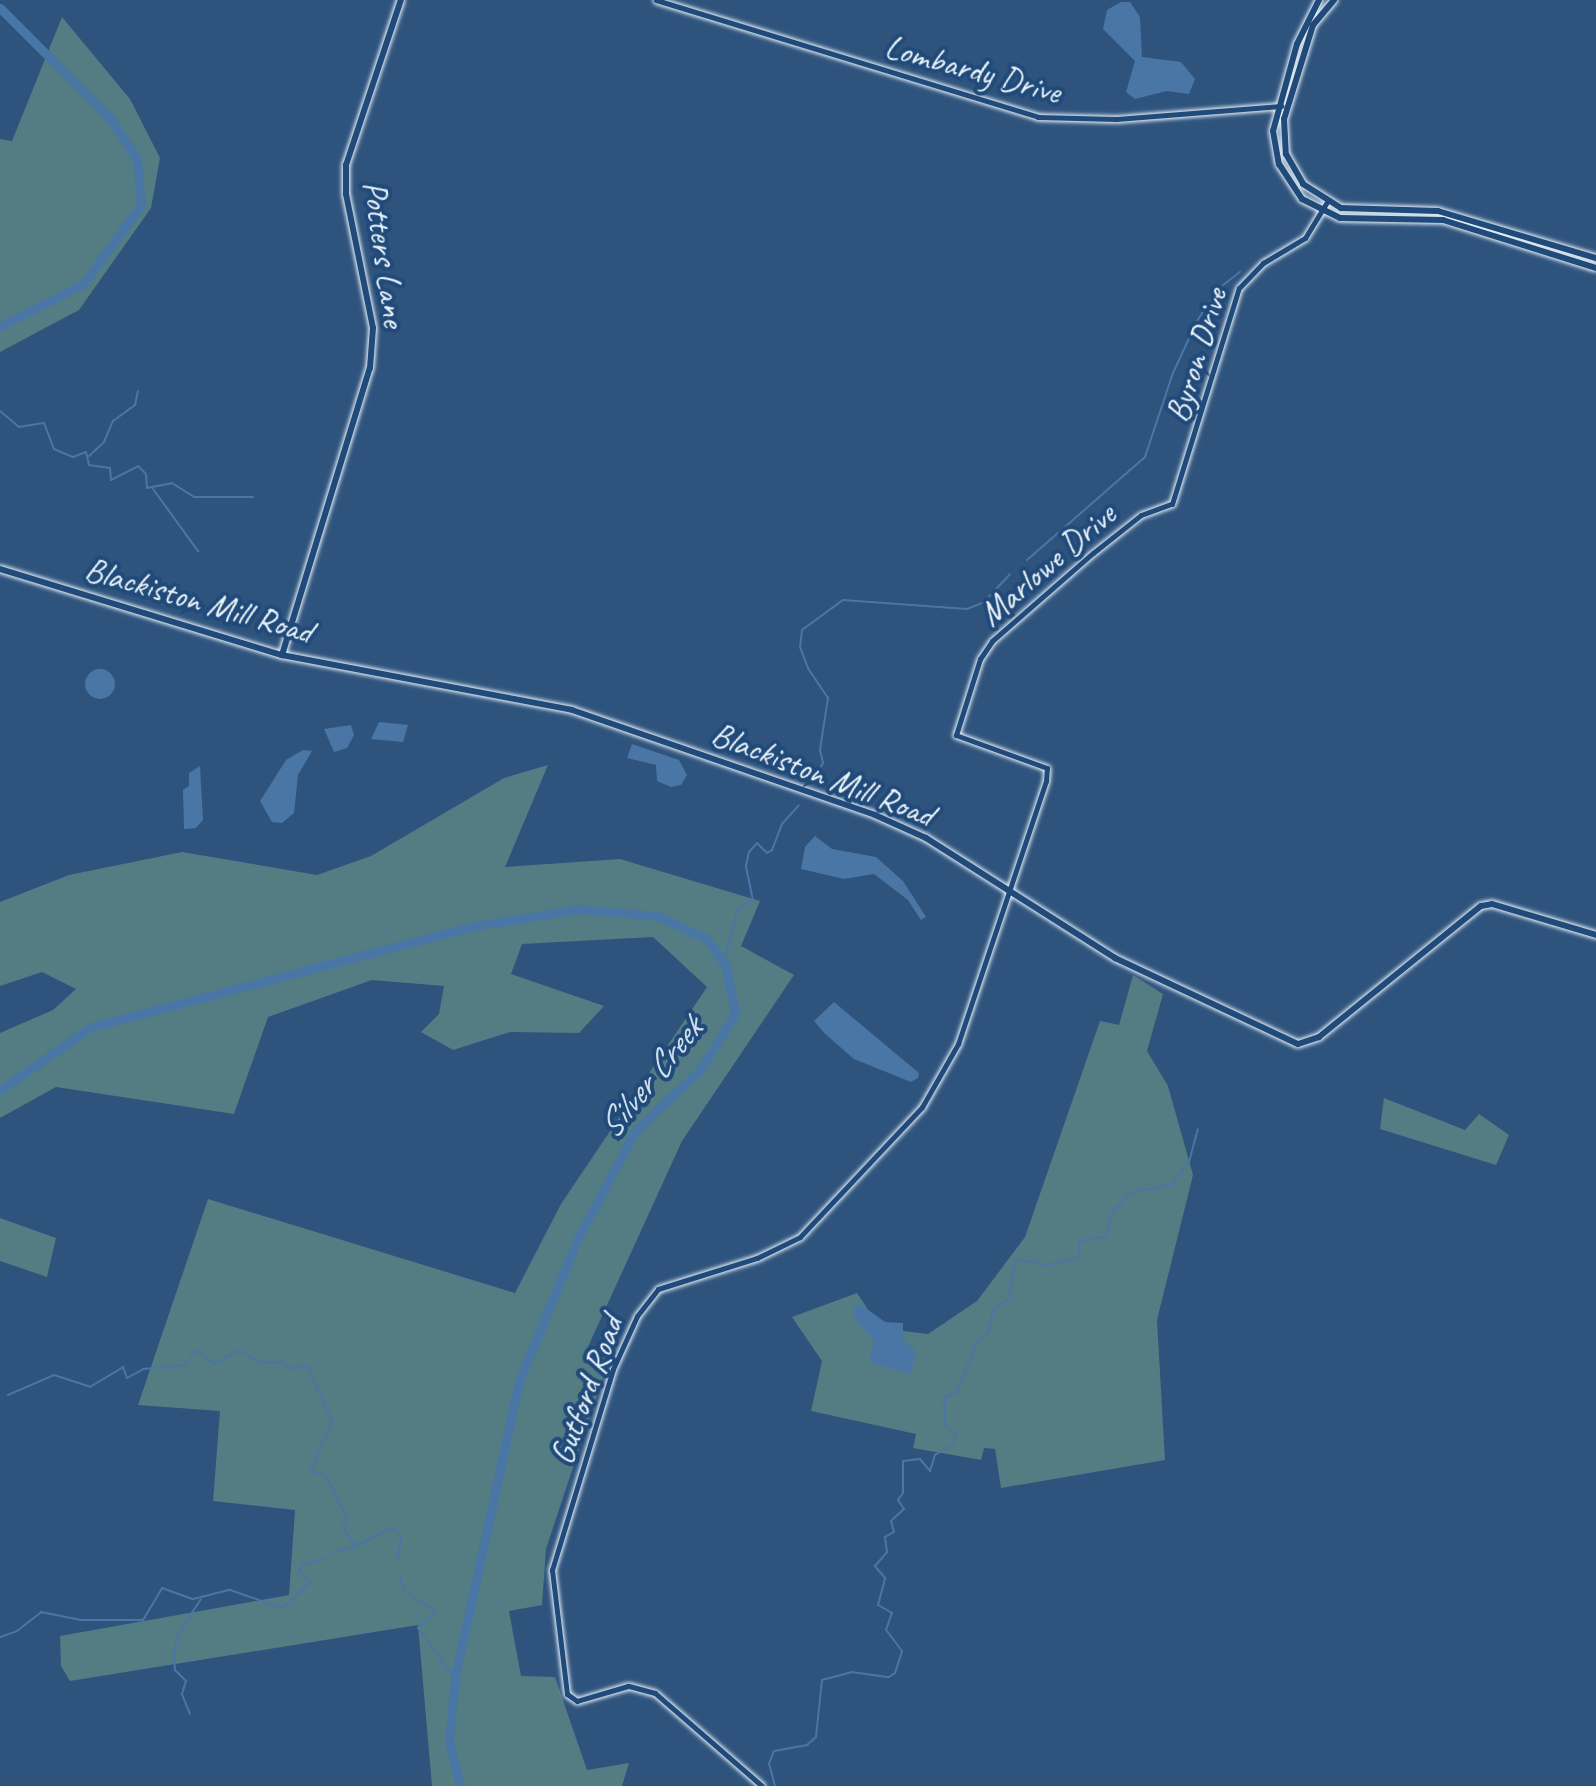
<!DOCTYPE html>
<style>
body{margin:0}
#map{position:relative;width:1596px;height:1786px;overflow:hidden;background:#2e537d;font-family:Caveat,sans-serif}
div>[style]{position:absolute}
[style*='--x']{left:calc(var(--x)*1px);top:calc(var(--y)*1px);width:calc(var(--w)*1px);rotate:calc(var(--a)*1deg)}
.green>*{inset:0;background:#547c83}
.water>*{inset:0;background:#4a76a5}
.round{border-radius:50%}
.stream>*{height:2px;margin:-1px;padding:0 1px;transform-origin:1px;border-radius:1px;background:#4a76a5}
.river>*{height:9px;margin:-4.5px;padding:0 4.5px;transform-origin:4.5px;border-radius:4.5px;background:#4a76a5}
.roads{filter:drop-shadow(0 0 2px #e8f1f8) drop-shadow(0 0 2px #e8f1f8)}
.tertiary>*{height:5px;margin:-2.5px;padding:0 2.5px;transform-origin:2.5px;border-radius:2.5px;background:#1f4a7a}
.secondary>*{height:6px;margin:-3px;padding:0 3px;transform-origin:3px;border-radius:3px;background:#1f4a7a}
span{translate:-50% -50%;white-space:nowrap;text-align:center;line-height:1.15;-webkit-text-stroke:8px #1f4a7a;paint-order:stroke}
.street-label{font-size:34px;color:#e8f1f8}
.water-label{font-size:36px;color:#d0dfec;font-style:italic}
</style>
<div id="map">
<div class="green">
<div style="clip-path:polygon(62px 17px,130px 99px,160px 158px,151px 208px,79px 310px,0 352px,0 139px,12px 141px)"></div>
<div style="clip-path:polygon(548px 765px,505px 867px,620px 859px,760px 901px,741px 946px,794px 975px,682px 1141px,587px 1349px,609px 1359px,546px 1549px,542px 1605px,509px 1611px,521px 1676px,555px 1677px,587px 1770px,629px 1763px,622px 1786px,432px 1786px,418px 1625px,70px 1681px,61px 1666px,60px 1636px,289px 1595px,295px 1510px,213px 1501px,220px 1411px,138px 1405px,208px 1199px,515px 1293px,561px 1204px,707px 987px,653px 937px,522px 944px,511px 974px,604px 1006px,579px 1033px,510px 1032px,453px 1050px,421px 1032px,439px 1014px,444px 986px,372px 980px,268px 1017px,234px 1114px,56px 1087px,0 1118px,0 1033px,53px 1010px,76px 989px,42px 972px,0 986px,0 902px,69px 875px,182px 852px,317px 875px,371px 856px,504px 778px)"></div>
<div style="clip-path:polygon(1133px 975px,1163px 994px,1147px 1051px,1168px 1086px,1193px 1175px,1157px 1320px,1165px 1460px,1001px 1488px,995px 1449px,984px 1448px,981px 1460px,913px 1448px,916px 1434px,811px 1411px,822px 1361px,792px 1317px,857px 1293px,871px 1314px,895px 1330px,928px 1334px,977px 1301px,1025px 1237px,1100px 1021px,1119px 1025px)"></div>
<div style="clip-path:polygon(1384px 1098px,1465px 1130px,1479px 1114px,1509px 1135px,1496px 1165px,1380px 1129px)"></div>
<div style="clip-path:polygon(0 1218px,56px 1238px,47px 1277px,0 1261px)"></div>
</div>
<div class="water">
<div style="clip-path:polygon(1121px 2px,1130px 2px,1140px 17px,1142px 57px,1181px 62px,1195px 79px,1189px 94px,1167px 91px,1135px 99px,1126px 92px,1135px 61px,1103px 29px,1107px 10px)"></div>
<div class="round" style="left:85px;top:669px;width:30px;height:30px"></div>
<div style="clip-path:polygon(379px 722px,408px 725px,403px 742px,371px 739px)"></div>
<div style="clip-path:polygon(351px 725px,354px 735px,347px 748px,334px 752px,324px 729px)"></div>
<div style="clip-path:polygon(632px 744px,679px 760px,687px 775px,681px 785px,671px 787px,657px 781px,656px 765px,627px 758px)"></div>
<div style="clip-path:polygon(303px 750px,312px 751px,298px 775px,294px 813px,282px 823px,272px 822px,260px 801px,286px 760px)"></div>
<div style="clip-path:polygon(200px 766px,203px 820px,196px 828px,184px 829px,183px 790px,189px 786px,189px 773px)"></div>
<div style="clip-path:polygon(815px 836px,832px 849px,876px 857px,903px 881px,926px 917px,921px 920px,908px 900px,874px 874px,844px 879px,801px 869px,805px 847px)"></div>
<div style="clip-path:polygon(834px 1002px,919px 1073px,918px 1078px,911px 1082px,854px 1059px,824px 1033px,814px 1021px)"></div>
<div style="clip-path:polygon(860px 1304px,885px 1322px,903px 1323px,903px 1339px,916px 1352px,910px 1374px,869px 1362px,874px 1341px,856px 1320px,853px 1309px)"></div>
</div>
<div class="stream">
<div style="--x:0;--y:411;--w:25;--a:40"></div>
<div style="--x:19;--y:427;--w:25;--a:-9"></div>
<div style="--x:44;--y:423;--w:28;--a:69"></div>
<div style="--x:54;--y:449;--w:21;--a:23"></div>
<div style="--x:73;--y:457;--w:14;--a:-21"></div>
<div style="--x:86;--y:452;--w:13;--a:77"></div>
<div style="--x:89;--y:465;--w:21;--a:8"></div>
<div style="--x:110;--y:468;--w:12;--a:85"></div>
<div style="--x:111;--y:480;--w:30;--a:-27"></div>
<div style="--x:138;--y:466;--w:11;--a:45"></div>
<div style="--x:146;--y:474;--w:14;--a:86"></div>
<div style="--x:147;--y:488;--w:25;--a:-11"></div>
<div style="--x:172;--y:483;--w:26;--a:32"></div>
<div style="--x:194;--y:497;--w:59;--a:0"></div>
<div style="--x:89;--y:456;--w:21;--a:-43"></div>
<div style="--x:104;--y:442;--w:23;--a:-67"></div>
<div style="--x:113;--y:421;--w:27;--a:-36"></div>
<div style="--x:135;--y:405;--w:14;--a:-78"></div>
<div style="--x:153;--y:489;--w:77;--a:54"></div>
<div style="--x:1027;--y:560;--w:157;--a:-41.1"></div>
<div style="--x:1145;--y:457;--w:89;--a:-71.6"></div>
<div style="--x:1173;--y:373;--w:57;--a:-65.2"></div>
<div style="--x:1197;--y:321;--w:38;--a:-57"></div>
<div style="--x:1218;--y:289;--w:28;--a:-38"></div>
<div style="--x:813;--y:784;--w:23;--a:-65"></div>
<div style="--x:823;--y:763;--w:13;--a:-103"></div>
<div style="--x:820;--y:750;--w:53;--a:-81.3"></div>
<div style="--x:828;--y:698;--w:36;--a:-124"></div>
<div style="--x:808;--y:668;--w:22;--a:-111"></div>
<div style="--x:800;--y:647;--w:17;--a:-83"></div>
<div style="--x:802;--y:630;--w:51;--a:-36.2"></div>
<div style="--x:843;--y:600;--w:124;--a:4.2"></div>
<div style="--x:967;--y:609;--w:18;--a:-22"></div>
<div style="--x:984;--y:602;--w:38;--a:-47"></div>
<div style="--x:724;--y:963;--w:54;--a:-76"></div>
<div style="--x:737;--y:911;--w:19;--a:-35"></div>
<div style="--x:753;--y:900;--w:35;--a:-102"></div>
<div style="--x:746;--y:866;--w:14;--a:-78"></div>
<div style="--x:749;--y:852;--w:12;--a:-48"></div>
<div style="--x:757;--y:843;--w:14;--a:45"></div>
<div style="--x:767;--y:853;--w:6;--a:-31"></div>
<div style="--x:772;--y:850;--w:28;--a:-69"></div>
<div style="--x:782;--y:824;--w:25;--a:-48"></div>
<div style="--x:8;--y:1395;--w:50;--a:-23.5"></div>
<div style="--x:54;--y:1375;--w:38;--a:18"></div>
<div style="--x:90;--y:1387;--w:39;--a:-31"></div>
<div style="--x:123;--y:1367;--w:12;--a:70"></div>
<div style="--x:127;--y:1378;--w:18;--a:-29"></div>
<div style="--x:143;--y:1369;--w:42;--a:-5.4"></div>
<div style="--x:185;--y:1365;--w:19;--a:-51"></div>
<div style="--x:197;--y:1350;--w:21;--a:41"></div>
<div style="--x:213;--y:1364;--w:30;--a:-27"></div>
<div style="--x:240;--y:1350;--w:25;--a:32"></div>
<div style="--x:261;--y:1363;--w:22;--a:-3"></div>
<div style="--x:283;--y:1362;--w:10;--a:45"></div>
<div style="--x:290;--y:1369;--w:17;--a:-13"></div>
<div style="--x:307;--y:1365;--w:62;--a:66.3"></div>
<div style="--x:332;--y:1422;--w:53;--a:113.2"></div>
<div style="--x:311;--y:1471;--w:16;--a:15"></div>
<div style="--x:326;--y:1475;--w:49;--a:64.5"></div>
<div style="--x:347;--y:1519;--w:9;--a:117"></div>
<div style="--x:343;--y:1527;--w:23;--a:56"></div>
<div style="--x:332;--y:1552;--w:20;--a:-11"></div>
<div style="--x:352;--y:1548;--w:44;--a:-27.1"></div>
<div style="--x:391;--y:1528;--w:12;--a:35"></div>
<div style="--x:401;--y:1535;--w:26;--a:97"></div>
<div style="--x:400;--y:1577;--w:15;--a:74"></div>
<div style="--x:404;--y:1591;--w:38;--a:32"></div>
<div style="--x:436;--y:1611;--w:25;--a:137"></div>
<div style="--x:418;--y:1628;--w:62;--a:53.5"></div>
<div style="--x:0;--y:1637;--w:18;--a:-19"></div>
<div style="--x:17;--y:1631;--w:31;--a:-38"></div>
<div style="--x:41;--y:1612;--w:41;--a:11.3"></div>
<div style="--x:81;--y:1620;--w:62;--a:0"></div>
<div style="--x:143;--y:1620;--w:37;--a:-59"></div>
<div style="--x:162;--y:1588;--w:33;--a:20"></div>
<div style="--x:193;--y:1599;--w:38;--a:-14"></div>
<div style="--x:230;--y:1590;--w:55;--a:19.1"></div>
<div style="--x:282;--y:1608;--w:38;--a:-42"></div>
<div style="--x:310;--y:1583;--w:17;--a:-130"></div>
<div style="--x:299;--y:1570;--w:6;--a:-51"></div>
<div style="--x:303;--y:1565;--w:23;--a:-18"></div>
<div style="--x:190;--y:1714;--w:22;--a:-112"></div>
<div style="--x:182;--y:1694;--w:14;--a:-73"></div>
<div style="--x:186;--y:1681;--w:16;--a:-135"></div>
<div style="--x:175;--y:1670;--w:16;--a:-94"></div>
<div style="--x:174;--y:1654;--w:19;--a:-81"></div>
<div style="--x:177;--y:1635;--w:43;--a:-56.3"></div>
<div style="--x:775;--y:1786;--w:23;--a:-105"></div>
<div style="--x:769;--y:1764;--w:14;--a:-69"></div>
<div style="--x:774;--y:1751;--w:34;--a:-10"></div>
<div style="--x:807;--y:1745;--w:12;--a:-42"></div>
<div style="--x:816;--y:1737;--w:57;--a:-84"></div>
<div style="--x:822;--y:1680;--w:31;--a:-15"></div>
<div style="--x:852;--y:1672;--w:37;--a:8"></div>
<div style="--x:889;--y:1677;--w:7;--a:-34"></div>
<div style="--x:895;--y:1673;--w:23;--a:-72"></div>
<div style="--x:902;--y:1651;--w:26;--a:-127"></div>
<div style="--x:886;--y:1630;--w:18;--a:-71"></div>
<div style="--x:892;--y:1613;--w:16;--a:-150"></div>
<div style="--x:878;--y:1605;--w:28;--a:-75"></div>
<div style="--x:885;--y:1578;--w:16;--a:-130"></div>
<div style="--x:875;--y:1566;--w:18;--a:-49"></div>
<div style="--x:887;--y:1552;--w:15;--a:-98"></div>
<div style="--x:885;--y:1537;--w:10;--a:-29"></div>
<div style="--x:894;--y:1532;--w:11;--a:-105"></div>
<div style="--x:891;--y:1521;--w:18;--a:-43"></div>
<div style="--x:904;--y:1509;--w:11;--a:-124"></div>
<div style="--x:898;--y:1500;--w:9;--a:-54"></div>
<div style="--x:903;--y:1493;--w:32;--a:-90"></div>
<div style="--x:903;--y:1461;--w:17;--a:-7"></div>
<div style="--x:920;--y:1459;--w:16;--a:50"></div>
<div style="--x:930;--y:1471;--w:17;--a:-73"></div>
<div style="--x:935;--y:1455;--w:21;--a:-31"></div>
<div style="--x:953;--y:1444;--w:11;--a:-75"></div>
<div style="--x:956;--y:1433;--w:14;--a:-144"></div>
<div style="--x:945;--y:1425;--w:27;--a:-92"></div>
<div style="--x:944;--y:1398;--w:16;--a:-27"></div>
<div style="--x:958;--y:1391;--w:49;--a:-69.7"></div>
<div style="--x:975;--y:1345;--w:18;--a:-43"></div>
<div style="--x:988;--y:1333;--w:24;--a:-78"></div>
<div style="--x:993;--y:1310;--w:19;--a:-36"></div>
<div style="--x:1008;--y:1299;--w:41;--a:-78.7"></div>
<div style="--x:1016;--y:1259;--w:31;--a:11"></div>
<div style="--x:1046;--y:1265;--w:34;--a:-12"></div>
<div style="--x:1079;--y:1258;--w:16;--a:-90"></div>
<div style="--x:1079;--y:1242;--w:28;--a:-13"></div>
<div style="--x:1106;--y:1236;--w:26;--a:-74"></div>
<div style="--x:1113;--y:1211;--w:25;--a:-47"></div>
<div style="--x:1130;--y:1193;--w:43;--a:-12.1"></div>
<div style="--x:1172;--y:1184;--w:28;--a:-52"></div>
<div style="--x:1189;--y:1162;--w:34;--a:-75"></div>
</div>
<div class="river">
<div style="--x:0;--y:8;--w:156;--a:45"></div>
<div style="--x:110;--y:118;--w:49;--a:56.6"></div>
<div style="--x:137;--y:159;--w:46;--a:85"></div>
<div style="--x:141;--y:205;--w:98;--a:126.3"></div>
<div style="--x:83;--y:284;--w:93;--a:153.2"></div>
<div style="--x:0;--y:1090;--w:111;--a:-34.7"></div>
<div style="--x:91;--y:1027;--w:396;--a:-14.8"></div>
<div style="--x:474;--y:926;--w:106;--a:-9.2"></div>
<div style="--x:579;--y:909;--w:79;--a:5.1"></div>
<div style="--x:658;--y:916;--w:54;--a:25.1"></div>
<div style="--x:707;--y:939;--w:33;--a:55"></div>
<div style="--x:726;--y:966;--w:49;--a:79.4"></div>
<div style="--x:735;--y:1014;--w:66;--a:122"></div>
<div style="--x:700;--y:1070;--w:89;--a:136.8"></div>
<div style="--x:635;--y:1131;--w:121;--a:118"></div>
<div style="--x:578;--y:1238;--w:155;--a:112.4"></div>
<div style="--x:519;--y:1381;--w:304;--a:102.2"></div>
<div style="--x:455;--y:1678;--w:62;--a:95.5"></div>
<div style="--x:449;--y:1740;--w:47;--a:76.6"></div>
</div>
<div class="roads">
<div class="tertiary">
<div style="--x:656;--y:0;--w:400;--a:17"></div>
<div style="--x:1038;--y:117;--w:78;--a:1.5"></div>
<div style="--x:1116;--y:119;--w:166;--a:-4.5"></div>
<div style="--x:762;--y:1786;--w:142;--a:-139"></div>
<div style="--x:655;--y:1693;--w:28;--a:-165"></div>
<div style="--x:628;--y:1686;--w:53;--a:163.6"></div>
<div style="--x:577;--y:1701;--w:12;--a:-145"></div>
<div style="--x:567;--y:1694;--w:125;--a:-96.9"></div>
<div style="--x:552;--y:1570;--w:210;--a:-73.1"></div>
<div style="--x:613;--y:1369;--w:58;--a:-65.6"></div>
<div style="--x:637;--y:1316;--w:34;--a:-52"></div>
<div style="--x:658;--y:1289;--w:104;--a:-17.4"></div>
<div style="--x:757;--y:1258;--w:48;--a:-26"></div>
<div style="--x:800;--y:1237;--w:178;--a:-46.8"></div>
<div style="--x:922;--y:1107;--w:73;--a:-60.3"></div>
<div style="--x:958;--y:1044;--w:277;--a:-71.5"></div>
<div style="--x:1046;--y:781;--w:13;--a:-86"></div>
<div style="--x:1047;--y:768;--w:97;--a:-160.1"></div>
<div style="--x:956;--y:735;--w:80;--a:-72.5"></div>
<div style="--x:980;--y:659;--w:22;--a:-56"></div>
<div style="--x:992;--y:641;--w:134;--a:-41.1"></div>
<div style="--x:1093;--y:553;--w:61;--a:-38.4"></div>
<div style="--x:1141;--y:515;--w:33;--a:-20"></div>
<div style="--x:1172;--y:504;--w:226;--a:-72.8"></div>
<div style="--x:1239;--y:288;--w:35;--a:-46"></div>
<div style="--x:1263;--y:263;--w:49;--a:-30.8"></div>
<div style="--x:1305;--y:238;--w:42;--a:-58.6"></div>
</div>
<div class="secondary">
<div style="--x:1319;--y:0;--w:49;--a:116.6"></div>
<div style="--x:1297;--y:44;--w:90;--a:105.4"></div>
<div style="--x:1273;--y:131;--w:34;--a:80"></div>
<div style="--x:1279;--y:164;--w:42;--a:56.7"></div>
<div style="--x:1302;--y:199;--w:42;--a:26.6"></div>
<div style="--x:1340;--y:218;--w:103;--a:1.1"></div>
<div style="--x:1443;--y:220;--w:160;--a:17.4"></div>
<div style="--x:1334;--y:0;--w:33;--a:130"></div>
<div style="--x:1313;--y:25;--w:98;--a:107.1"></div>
<div style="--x:1284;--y:119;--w:35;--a:87"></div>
<div style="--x:1286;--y:154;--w:34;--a:60"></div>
<div style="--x:1303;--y:184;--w:45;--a:32.3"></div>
<div style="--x:1341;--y:208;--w:97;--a:1.8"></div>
<div style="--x:1438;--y:211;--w:165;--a:16.6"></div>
<div style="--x:0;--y:569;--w:295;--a:17"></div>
<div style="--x:282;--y:655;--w:295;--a:10.7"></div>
<div style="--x:572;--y:710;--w:321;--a:19.1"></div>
<div style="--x:875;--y:815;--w:56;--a:24.3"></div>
<div style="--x:926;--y:838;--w:224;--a:32.4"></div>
<div style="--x:1115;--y:958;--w:202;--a:25.2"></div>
<div style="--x:1298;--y:1044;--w:22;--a:-18"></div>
<div style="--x:1319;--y:1037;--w:208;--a:-39"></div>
<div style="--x:1481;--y:906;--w:11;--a:-10"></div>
<div style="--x:1492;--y:904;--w:109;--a:16.6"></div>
<div style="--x:282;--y:655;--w:300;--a:-73"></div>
<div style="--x:370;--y:368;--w:40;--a:-85.7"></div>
<div style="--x:373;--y:328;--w:137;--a:-101.4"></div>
<div style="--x:346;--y:194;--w:29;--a:-90"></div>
<div style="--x:346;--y:165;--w:174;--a:-71.6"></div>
</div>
</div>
<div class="street-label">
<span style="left:973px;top:69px;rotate:15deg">Lombardy Drive</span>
<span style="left:385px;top:254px;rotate:82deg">Potters Lane</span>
<span style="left:1196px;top:355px;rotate:-73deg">Byron Drive</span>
<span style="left:1047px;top:564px;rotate:-41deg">Marlowe Drive</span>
<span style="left:199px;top:600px;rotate:16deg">Blackiston Mill Road</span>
<span style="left:823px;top:774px;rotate:21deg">Blackiston Mill Road</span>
<span style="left:586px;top:1390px;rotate:-70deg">Gutford Road</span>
</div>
<div class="water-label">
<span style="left:650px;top:1078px;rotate:-51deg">Silver Creek</span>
</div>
</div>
